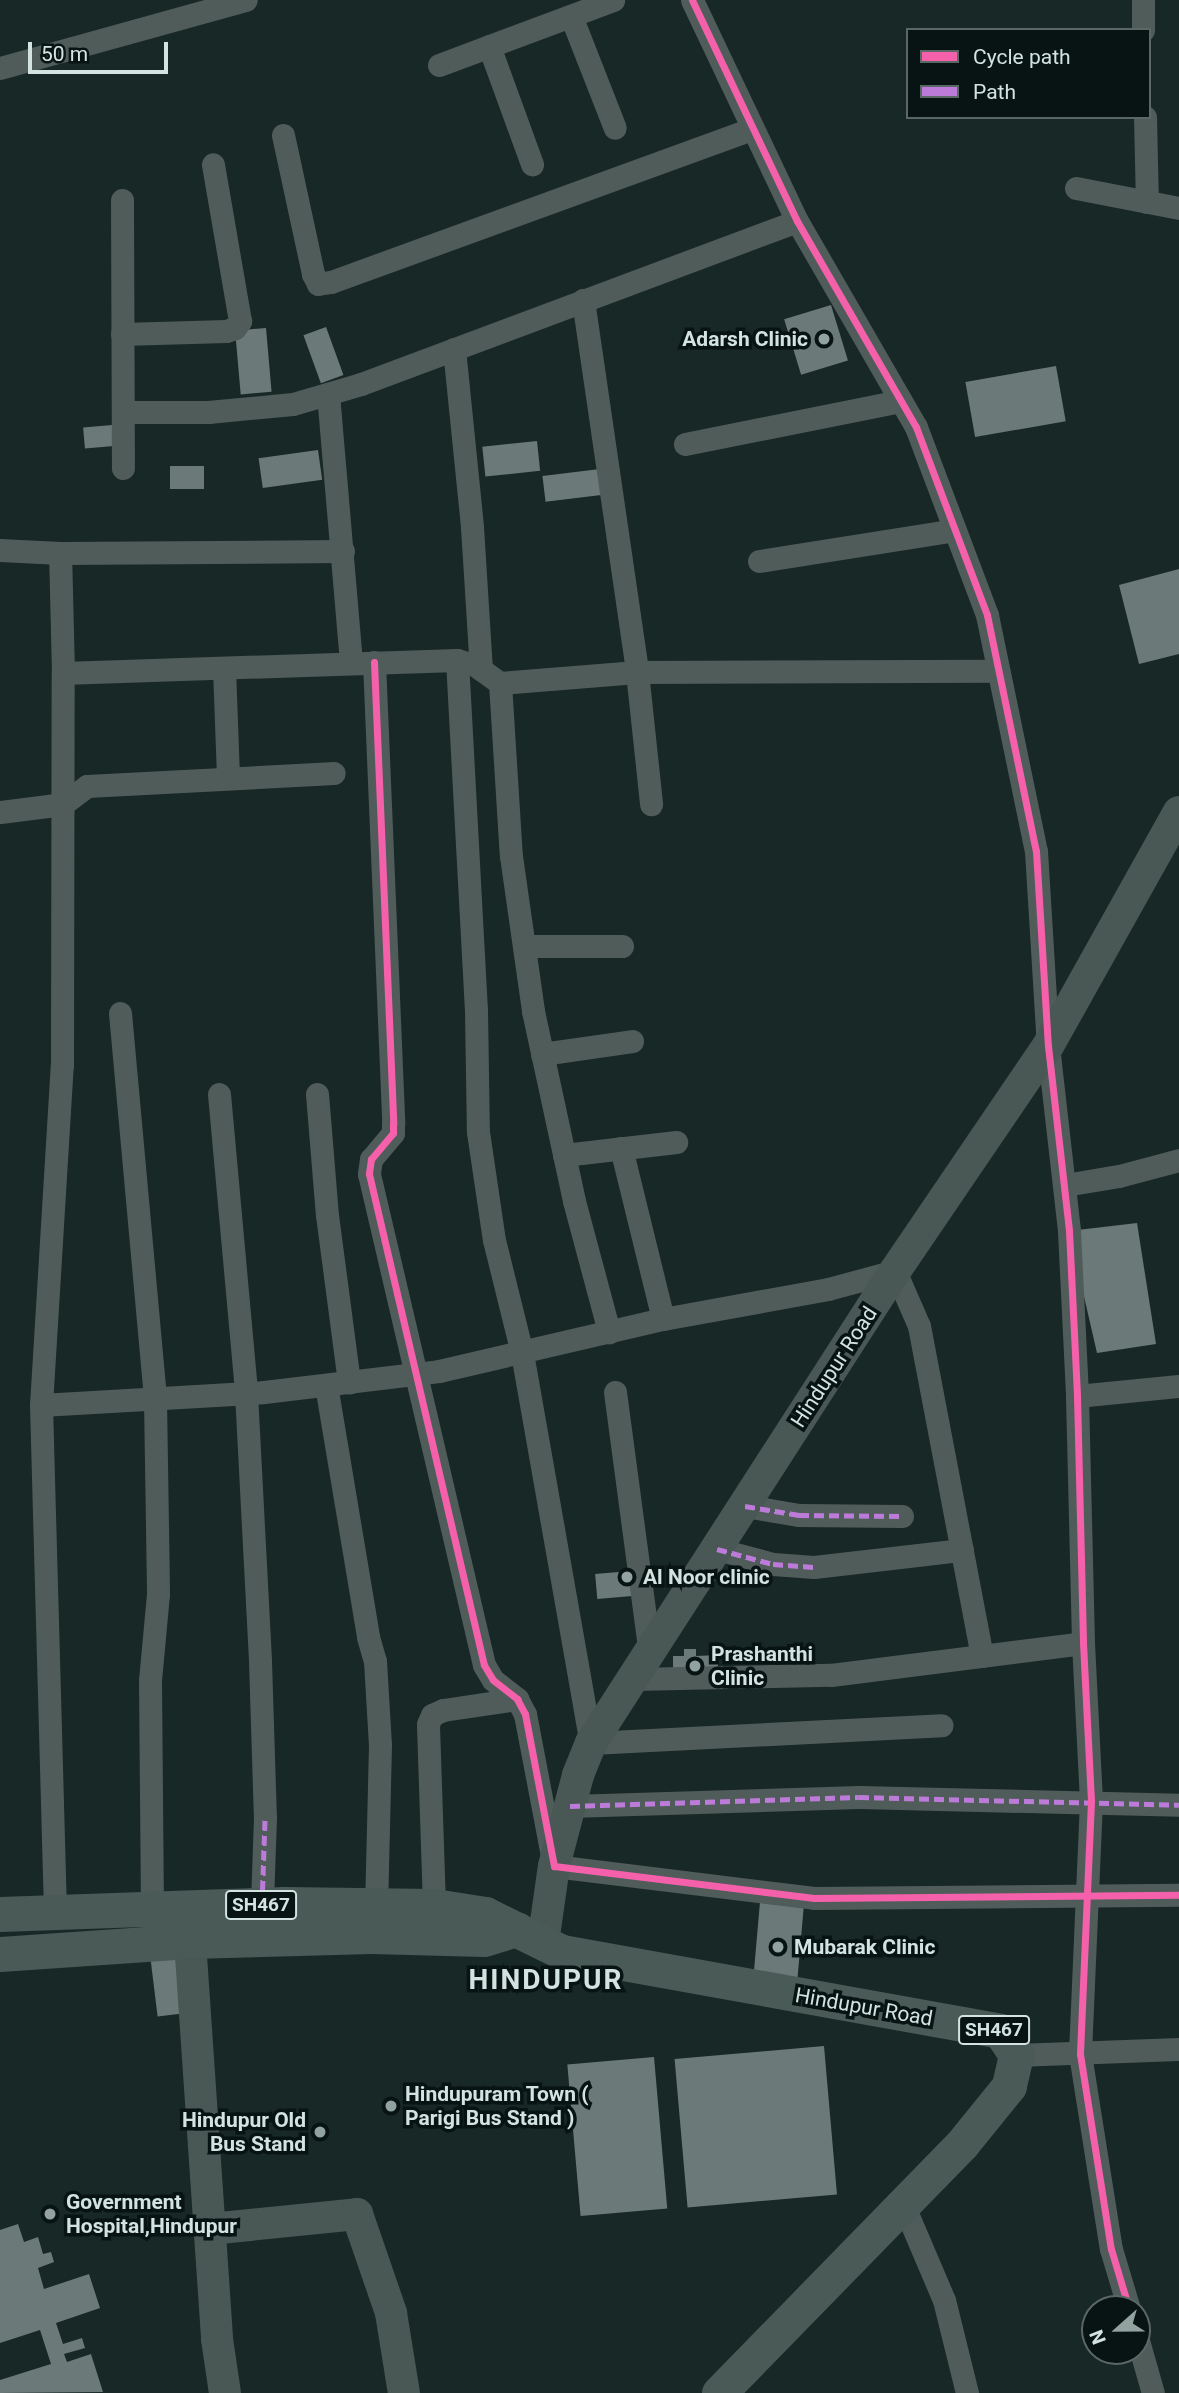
<!DOCTYPE html>
<style>
body{margin:0}
#map{position:relative;width:1179px;height:2393px;overflow:hidden;background:#182826;font-family:Roboto,sans-serif}
div>[style]{position:absolute}
[style*='--x']{left:calc(var(--x)*1px);top:calc(var(--y)*1px);width:calc(var(--w)*1px);rotate:calc(var(--a)*1deg)}
.building>*{inset:0;background:#6b7a78;transform-origin:0 0}
.street>*{height:23px;margin:-11.5px;padding:0 11.5px;transform-origin:11.5px;border-radius:11.5px;background:#505c5a}
.secondary>*{height:32px;margin:-16px;padding:0 16px;transform-origin:16px;border-radius:16px;background:#495755}
.primary>*{height:35px;margin:-17.5px;padding:0 17.5px;transform-origin:17.5px;border-radius:17.5px;background:#495a57}
.quiet>*{height:5px;margin-top:-2.5px;transform-origin:0;background:repeating-linear-gradient(90deg,#bd7bd9 0 10px,transparent 0 15px)}
.cycleway>*{height:7px;margin:-3.5px;padding:0 3.5px;transform-origin:3.5px;border-radius:3.5px;background:#f560ab}
.dots>*{width:19px;height:19px;translate:-50% -50%;box-sizing:border-box;border:4px solid #081413;border-radius:50%}
span{translate:-50% -50%;white-space:nowrap;text-align:center;line-height:1.15;-webkit-text-stroke:7px #081413;paint-order:stroke}
.shield-label span{padding:2px 5px;background:#081413;border:2px solid;border-radius:5px;-webkit-text-stroke-width:0}
.shield-label{font-size:19px;color:#d2e3e0;font-weight:700}
.poi-label{font-size:21px;color:#d2e3e0;font-weight:700}
.right{translate:-100% -50%;text-align:right}
.left{translate:0 -50%;text-align:left}
.street-label{font-size:21px;color:#d2e3e0}
.district-label{font-size:28px;color:#d2e3e0;font-weight:700;letter-spacing:2px}
.legend{position:absolute;left:906px;top:28px;width:245px;height:91px;box-sizing:border-box;background:#081413;border:2px solid #596765;margin:0;padding:9px 12px;list-style:none;font-size:21px;color:#d2e3e0}
.legend li{display:flex;align-items:center;gap:14px;height:35px}
.legend b{width:35px;border:2px solid #596765}
.north{position:absolute;left:1081px;top:2295px;width:70px;height:70px;box-sizing:border-box;background:#081413;border:2px solid #596765;border-radius:50%;rotate:249deg;font-size:19px;font-weight:700;line-height:28px;text-align:center;color:#d2e3e0}
.north::after{content:'';display:block;margin:auto;width:24px;height:32px;background:#91a29f;clip-path:polygon(50% 0,100% 100%,50% 72%,0 100%)}
.scale{position:absolute;left:28px;top:42px;width:140px;height:32px;box-sizing:border-box;border:4px solid #d2e3e0;border-top:0;padding-left:9px;font-size:21px;line-height:24px;white-space:nowrap;color:#d2e3e0;-webkit-text-stroke:5px #081413;paint-order:stroke}
</style>
<div id="map">
<div class="building">
<div style="left:831px;top:305px;width:58px;height:49px;rotate:73deg"></div>
<div style="left:326px;top:327px;width:51px;height:24px;rotate:70deg"></div>
<div style="left:266px;top:328px;width:64px;height:31px;rotate:85deg"></div>
<div style="left:1056px;top:366px;width:56px;height:92px;rotate:80deg"></div>
<div style="left:112px;top:425px;width:21px;height:29px;rotate:85deg"></div>
<div style="left:537px;top:441px;width:30px;height:55px;rotate:84deg"></div>
<div style="left:318px;top:450px;width:30px;height:60px;rotate:82deg"></div>
<div style="left:204px;top:466px;width:23px;height:34px;rotate:90deg"></div>
<div style="left:600px;top:469px;width:26px;height:58px;rotate:83deg"></div>
<div style="clip-path:polygon(1179px 569px,1179px 654px,1139px 664px,1119px 585px)"></div>
<div style="clip-path:polygon(1137px 1223px,1156px 1344px,1097px 1353px,1069px 1231px)"></div>
<div style="left:630px;top:1571px;width:25px;height:35px;rotate:85deg"></div>
<div style="clip-path:polygon(684px 1649px,696px 1649px,696px 1656px,718px 1655px,718px 1672px,673px 1672px,673px 1656px,684px 1656px)"></div>
<div style="left:760px;top:1902px;width:44px;height:77px;rotate:5deg"></div>
<div style="left:175px;top:1953px;width:61px;height:25px;rotate:83deg"></div>
<div style="left:824px;top:2046px;width:149px;height:150px;rotate:85deg"></div>
<div style="left:654px;top:2057px;width:152px;height:87px;rotate:85deg"></div>
<div style="clip-path:polygon(18px 2224px,24px 2242px,38px 2237px,43px 2254px,51px 2252px,54px 2262px,38px 2268px,44px 2289px,89px 2274px,100px 2308px,56px 2323px,63px 2344px,82px 2338px,85px 2348px,64px 2354px,67px 2362px,91px 2354px,103px 2392px,0 2393px,0 2380px,51px 2364px,40px 2330px,0 2343px,0 2230px)"></div>
</div>
<div class="street">
<div style="--x:692;--y:0;--w:245;--a:64.6"></div>
<div style="--x:797;--y:221;--w:238;--a:60"></div>
<div style="--x:916;--y:427;--w:201;--a:69.3"></div>
<div style="--x:987;--y:615;--w:241;--a:78.3"></div>
<div style="--x:1036;--y:851;--w:195;--a:86.5"></div>
<div style="--x:1048;--y:1046;--w:186;--a:83.5"></div>
<div style="--x:1069;--y:1231;--w:165;--a:87.2"></div>
<div style="--x:1077;--y:1396;--w:247;--a:88.6"></div>
<div style="--x:1083;--y:1643;--w:158;--a:87.1"></div>
<div style="--x:1091;--y:1801;--w:253;--a:92.5"></div>
<div style="--x:1080;--y:2054;--w:197;--a:81"></div>
<div style="--x:1111;--y:2249;--w:63;--a:73.3"></div>
<div style="--x:1143;--y:0;--w:30;--a:90"></div>
<div style="--x:571;--y:16;--w:120;--a:68.6"></div>
<div style="--x:489;--y:46;--w:126;--a:70"></div>
<div style="--x:439;--y:65;--w:186;--a:-20.5"></div>
<div style="--x:0;--y:68;--w:255;--a:-15.5"></div>
<div style="--x:1145;--y:117;--w:85;--a:88.7"></div>
<div style="--x:283;--y:135;--w:142;--a:77.8"></div>
<div style="--x:313;--y:274;--w:11;--a:63"></div>
<div style="--x:318;--y:284;--w:13;--a:-9"></div>
<div style="--x:331;--y:282;--w:447;--a:-20"></div>
<div style="--x:1076;--y:188;--w:105;--a:11"></div>
<div style="--x:122;--y:200;--w:268;--a:89.8"></div>
<div style="--x:583;--y:300;--w:376;--a:81.7"></div>
<div style="--x:637;--y:672;--w:133;--a:83.9"></div>
<div style="--x:122;--y:334;--w:104;--a:-1.7"></div>
<div style="--x:226;--y:331;--w:9;--a:-18"></div>
<div style="--x:235;--y:328;--w:9;--a:-54"></div>
<div style="--x:240;--y:321;--w:159;--a:-99.8"></div>
<div style="--x:454;--y:349;--w:179;--a:84.2"></div>
<div style="--x:472;--y:527;--w:143;--a:86.4"></div>
<div style="--x:328;--y:394;--w:269;--a:85.1"></div>
<div style="--x:123;--y:412;--w:85;--a:0"></div>
<div style="--x:208;--y:412;--w:85;--a:-5.4"></div>
<div style="--x:293;--y:404;--w:71;--a:-16.4"></div>
<div style="--x:361;--y:384;--w:465;--a:-20.5"></div>
<div style="--x:685;--y:444;--w:220;--a:-11.3"></div>
<div style="--x:0;--y:550;--w:60;--a:2.9"></div>
<div style="--x:60;--y:553;--w:283;--a:-0.4"></div>
<div style="--x:759;--y:561;--w:198;--a:-9"></div>
<div style="--x:457;--y:660;--w:351;--a:86.9"></div>
<div style="--x:476;--y:1010;--w:122;--a:89.1"></div>
<div style="--x:478;--y:1132;--w:109;--a:81.6"></div>
<div style="--x:494;--y:1240;--w:116;--a:76.1"></div>
<div style="--x:522;--y:1353;--w:396;--a:80"></div>
<div style="--x:591;--y:1743;--w:351;--a:-2.9"></div>
<div style="--x:374;--y:662;--w:462;--a:87.6"></div>
<div style="--x:393;--y:1124;--w:9;--a:90"></div>
<div style="--x:393;--y:1133;--w:34;--a:130"></div>
<div style="--x:371;--y:1159;--w:15;--a:98"></div>
<div style="--x:369;--y:1174;--w:504;--a:76.82"></div>
<div style="--x:484;--y:1665;--w:17;--a:59"></div>
<div style="--x:493;--y:1680;--w:31;--a:38"></div>
<div style="--x:517;--y:1699;--w:17;--a:62"></div>
<div style="--x:525;--y:1714;--w:155;--a:79.2"></div>
<div style="--x:554;--y:1866;--w:262;--a:7"></div>
<div style="--x:814;--y:1898;--w:365;--a:-0.5"></div>
<div style="--x:224;--y:668;--w:110;--a:87.9"></div>
<div style="--x:63;--y:673;--w:394;--a:-1.9"></div>
<div style="--x:457;--y:660;--w:19;--a:16"></div>
<div style="--x:475;--y:665;--w:31;--a:36"></div>
<div style="--x:500;--y:683;--w:137;--a:-4.6"></div>
<div style="--x:637;--y:672;--w:360;--a:-0.2"></div>
<div style="--x:500;--y:683;--w:173;--a:86.4"></div>
<div style="--x:511;--y:856;--w:157;--a:81.9"></div>
<div style="--x:533;--y:1011;--w:194;--a:77.8"></div>
<div style="--x:574;--y:1201;--w:136;--a:75"></div>
<div style="--x:0;--y:812;--w:64;--a:-7.2"></div>
<div style="--x:63;--y:804;--w:30;--a:-37"></div>
<div style="--x:87;--y:786;--w:247;--a:-3"></div>
<div style="--x:524;--y:946;--w:98;--a:0"></div>
<div style="--x:120;--y:1013;--w:388;--a:84.8"></div>
<div style="--x:155;--y:1399;--w:195;--a:89.1"></div>
<div style="--x:158;--y:1594;--w:87;--a:95.3"></div>
<div style="--x:150;--y:1681;--w:240;--a:89.5"></div>
<div style="--x:542;--y:1054;--w:91;--a:-8.2"></div>
<div style="--x:219;--y:1094;--w:300;--a:84.8"></div>
<div style="--x:246;--y:1393;--w:268;--a:87"></div>
<div style="--x:260;--y:1661;--w:156;--a:88.2"></div>
<div style="--x:265;--y:1817;--w:88;--a:92"></div>
<div style="--x:317;--y:1094;--w:121;--a:85.3"></div>
<div style="--x:327;--y:1215;--w:169;--a:82.5"></div>
<div style="--x:621;--y:1148;--w:176;--a:76.2"></div>
<div style="--x:564;--y:1155;--w:113;--a:-6.6"></div>
<div style="--x:1065;--y:1185;--w:55;--a:-9.5"></div>
<div style="--x:1119;--y:1176;--w:62;--a:-14.9"></div>
<div style="--x:326;--y:1385;--w:255;--a:80.5"></div>
<div style="--x:368;--y:1637;--w:25;--a:74"></div>
<div style="--x:375;--y:1661;--w:84;--a:86.6"></div>
<div style="--x:380;--y:1745;--w:160;--a:91.4"></div>
<div style="--x:615;--y:1392;--w:265;--a:82.4"></div>
<div style="--x:1077;--y:1396;--w:102;--a:-5.6"></div>
<div style="--x:41;--y:1405;--w:223;--a:-3.3"></div>
<div style="--x:264;--y:1392;--w:176;--a:-6.8"></div>
<div style="--x:439;--y:1371;--w:230;--a:-13.1"></div>
<div style="--x:663;--y:1319;--w:168;--a:-10.3"></div>
<div style="--x:828;--y:1289;--w:69;--a:-15"></div>
<div style="--x:895;--y:1271;--w:60;--a:66.4"></div>
<div style="--x:919;--y:1326;--w:336;--a:79.2"></div>
<div style="--x:745;--y:1506;--w:55;--a:9.5"></div>
<div style="--x:799;--y:1515;--w:103;--a:0.6"></div>
<div style="--x:717;--y:1549;--w:58;--a:15"></div>
<div style="--x:773;--y:1564;--w:41;--a:4.2"></div>
<div style="--x:814;--y:1567;--w:149;--a:-6.6"></div>
<div style="--x:633;--y:1679;--w:198;--a:-1.2"></div>
<div style="--x:831;--y:1675;--w:254;--a:-7.2"></div>
<div style="--x:570;--y:1806;--w:289;--a:-1.8"></div>
<div style="--x:859;--y:1797;--w:320;--a:1.4"></div>
<div style="--x:434;--y:1906;--w:182;--a:-91.9"></div>
<div style="--x:428;--y:1724;--w:10;--a:-66"></div>
<div style="--x:432;--y:1715;--w:12;--a:-24"></div>
<div style="--x:443;--y:1710;--w:75;--a:-8.5"></div>
<div style="--x:55;--y:1912;--w:507;--a:-91.58"></div>
<div style="--x:41;--y:1405;--w:341;--a:-86.5"></div>
<div style="--x:62;--y:1065;--w:392;--a:-89.9"></div>
<div style="--x:63;--y:673;--w:120;--a:-91.4"></div>
<div style="--x:1016;--y:2055;--w:163;--a:-2.1"></div>
<div style="--x:903;--y:2204;--w:104;--a:66.9"></div>
<div style="--x:944;--y:2300;--w:96;--a:76.1"></div>
<div style="--x:1137;--y:2337;--w:58;--a:74.1"></div>
</div>
<div class="secondary">
<div style="--x:190;--y:1941;--w:399;--a:86.1"></div>
<div style="--x:217;--y:2339;--w:55;--a:81.6"></div>
<div style="--x:543;--y:1943;--w:78;--a:-81.9"></div>
<div style="--x:554;--y:1866;--w:94;--a:-75.2"></div>
<div style="--x:578;--y:1775;--w:35;--a:-68"></div>
<div style="--x:591;--y:1743;--w:561;--a:-57.22"></div>
<div style="--x:895;--y:1271;--w:272;--a:-55.8"></div>
<div style="--x:1048;--y:1046;--w:268;--a:-60.8"></div>
<div style="--x:210;--y:2229;--w:148;--a:-5.8"></div>
<div style="--x:357;--y:2214;--w:105;--a:71"></div>
<div style="--x:391;--y:2313;--w:81;--a:80.8"></div>
</div>
<div class="primary">
<div style="--x:0;--y:1914;--w:284;--a:-2"></div>
<div style="--x:284;--y:1904;--w:150;--a:0.8"></div>
<div style="--x:434;--y:1906;--w:52;--a:8.9"></div>
<div style="--x:485;--y:1914;--w:86;--a:26.3"></div>
<div style="--x:562;--y:1952;--w:445;--a:10.2"></div>
<div style="--x:1000;--y:2031;--w:29;--a:56"></div>
<div style="--x:1016;--y:2055;--w:32;--a:103"></div>
<div style="--x:1009;--y:2086;--w:75;--a:129"></div>
<div style="--x:962;--y:2144;--w:348;--a:134.3"></div>
<div style="--x:0;--y:1954;--w:190;--a:-3.9"></div>
<div style="--x:190;--y:1941;--w:181;--a:-1.6"></div>
<div style="--x:371;--y:1936;--w:113;--a:1.5"></div>
<div style="--x:484;--y:1939;--w:34;--a:-17"></div>
</div>
<div class="quiet">
<div style="--x:745;--y:1506;--w:55;--a:9.5"></div>
<div style="--x:799;--y:1515;--w:103;--a:0.6"></div>
<div style="--x:717;--y:1549;--w:58;--a:15"></div>
<div style="--x:773;--y:1564;--w:41;--a:4.2"></div>
<div style="--x:570;--y:1806;--w:289;--a:-1.8"></div>
<div style="--x:859;--y:1797;--w:320;--a:1.4"></div>
<div style="--x:262;--y:1905;--w:88;--a:-88"></div>
</div>
<div class="cycleway">
<div style="--x:692;--y:0;--w:245;--a:64.6"></div>
<div style="--x:797;--y:221;--w:238;--a:60"></div>
<div style="--x:916;--y:427;--w:201;--a:69.3"></div>
<div style="--x:987;--y:615;--w:241;--a:78.3"></div>
<div style="--x:1036;--y:851;--w:195;--a:86.5"></div>
<div style="--x:1048;--y:1046;--w:186;--a:83.5"></div>
<div style="--x:1069;--y:1231;--w:165;--a:87.2"></div>
<div style="--x:1077;--y:1396;--w:247;--a:88.6"></div>
<div style="--x:1083;--y:1643;--w:158;--a:87.1"></div>
<div style="--x:1091;--y:1801;--w:253;--a:92.5"></div>
<div style="--x:1080;--y:2054;--w:197;--a:81"></div>
<div style="--x:1111;--y:2249;--w:63;--a:73.3"></div>
<div style="--x:374;--y:662;--w:462;--a:87.6"></div>
<div style="--x:393;--y:1124;--w:9;--a:90"></div>
<div style="--x:393;--y:1133;--w:34;--a:130"></div>
<div style="--x:371;--y:1159;--w:15;--a:98"></div>
<div style="--x:369;--y:1174;--w:504;--a:76.82"></div>
<div style="--x:484;--y:1665;--w:17;--a:59"></div>
<div style="--x:493;--y:1680;--w:31;--a:38"></div>
<div style="--x:517;--y:1699;--w:17;--a:62"></div>
<div style="--x:525;--y:1714;--w:155;--a:79.2"></div>
<div style="--x:554;--y:1866;--w:262;--a:7"></div>
<div style="--x:814;--y:1898;--w:365;--a:-0.5"></div>
</div>
<div class="dots">
<div style="left:824px;top:339px;background:#91a29f"></div>
<div style="left:627px;top:1577px;background:#91a29f"></div>
<div style="left:695px;top:1666px;background:#91a29f"></div>
<div style="left:778px;top:1947px;background:#91a29f"></div>
<div style="left:391px;top:2106px;background:#91a29f"></div>
<div style="left:320px;top:2132px;background:#91a29f"></div>
<div style="left:50px;top:2214px;background:#91a29f"></div>
</div>
<div class="shield-label">
<span style="left:261px;top:1905px">SH467</span>
<span style="left:994px;top:2030px">SH467</span>
</div>
<div class="poi-label">
<span class="right" style="left:808px;top:339px">Adarsh Clinic</span>
<span class="left" style="left:643px;top:1577px">Al Noor clinic</span>
<span class="left" style="left:711px;top:1666px">Prashanthi<br>Clinic</span>
<span class="left" style="left:794px;top:1947px">Mubarak Clinic</span>
<span class="left" style="left:405px;top:2106px">Hindupuram Town (<br>Parigi Bus Stand )</span>
<span class="right" style="left:306px;top:2132px">Hindupur Old<br>Bus Stand</span>
<span class="left" style="left:66px;top:2214px">Government<br>Hospital,Hindupur</span>
</div>
<div class="street-label">
<span style="left:834px;top:1367px;rotate:-57deg">Hindupur Road</span>
<span style="left:864px;top:2007px;rotate:10deg">Hindupur Road</span>
</div>
<div class="district-label">
<span style="left:546px;top:1980px">HINDUPUR</span>
</div>
<ul class="legend">
<li><b style="height:9px;background:#f560ab"></b>Cycle path</li>
<li><b style="height:9px;background:#bd7bd9"></b>Path</li>
</ul>
<div class="north">N</div>
<div class="scale">50 m</div>
</div>
